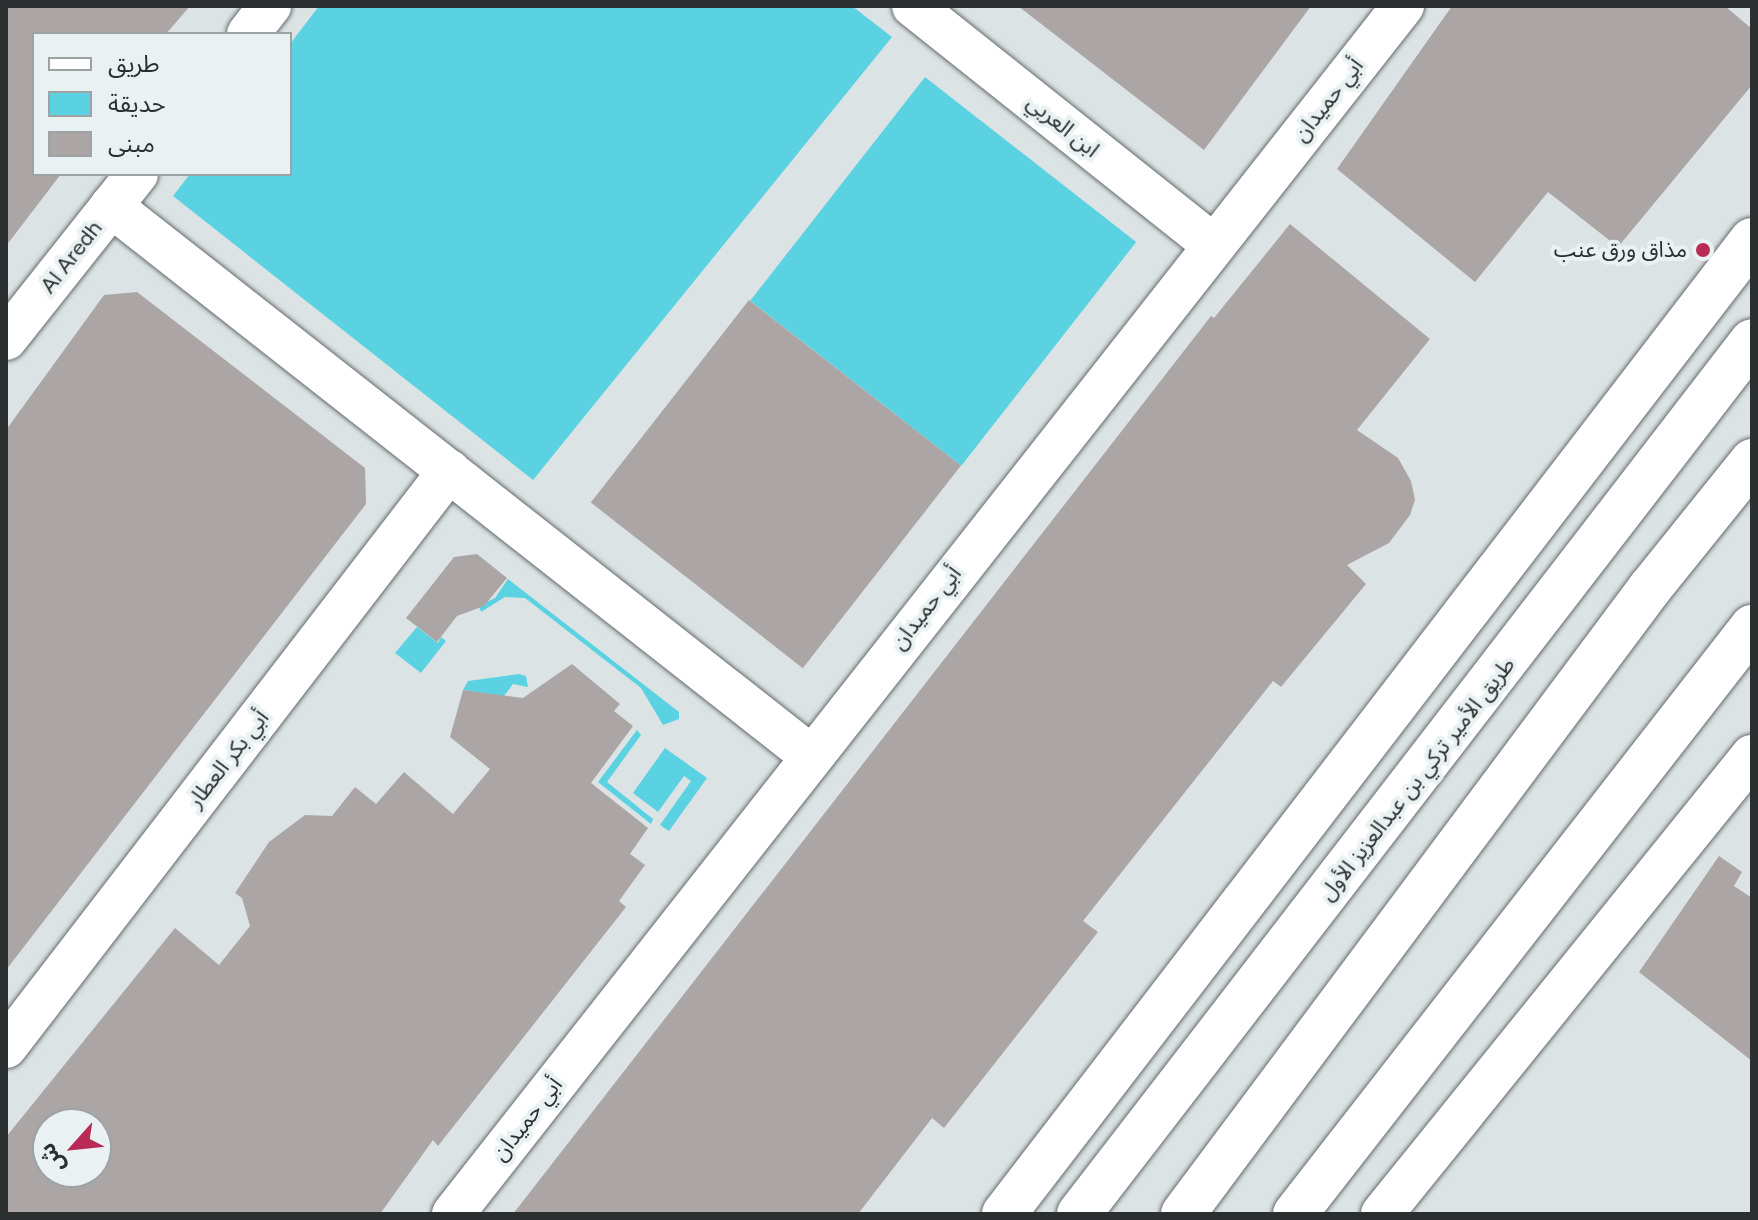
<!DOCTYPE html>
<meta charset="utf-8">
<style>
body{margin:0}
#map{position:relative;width:1758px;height:1220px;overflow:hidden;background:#dce3e4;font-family:Figtree,"Noto Sans Arabic",sans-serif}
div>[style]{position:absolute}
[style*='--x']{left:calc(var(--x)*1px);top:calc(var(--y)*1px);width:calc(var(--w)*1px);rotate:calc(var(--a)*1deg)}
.green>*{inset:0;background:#5ad2e2;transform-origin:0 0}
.building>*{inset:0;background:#aca5a6;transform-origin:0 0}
.roads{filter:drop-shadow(0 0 2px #656b6c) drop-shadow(0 0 2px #656b6c)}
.minor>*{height:42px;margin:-21px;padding:0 21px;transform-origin:21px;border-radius:21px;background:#fff}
.major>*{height:44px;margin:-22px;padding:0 22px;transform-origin:22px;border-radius:22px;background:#fff}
.dots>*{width:22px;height:22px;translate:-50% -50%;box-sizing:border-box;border:4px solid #e9f1f2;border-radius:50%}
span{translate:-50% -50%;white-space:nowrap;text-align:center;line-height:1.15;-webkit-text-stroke:8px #e9f1f2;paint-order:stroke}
.street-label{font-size:22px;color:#2c2f2f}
.poi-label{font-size:22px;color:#2c2f2f}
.right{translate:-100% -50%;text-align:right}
.frame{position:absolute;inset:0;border:8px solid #2c2f2f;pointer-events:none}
.legend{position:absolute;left:32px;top:32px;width:260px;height:144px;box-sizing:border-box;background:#e9f1f2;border:2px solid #9da3a4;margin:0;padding:10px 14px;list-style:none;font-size:24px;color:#2c2f2f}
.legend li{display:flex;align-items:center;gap:16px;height:40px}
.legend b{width:40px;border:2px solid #9da3a4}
.north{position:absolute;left:32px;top:1108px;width:80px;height:80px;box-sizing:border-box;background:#e9f1f2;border:2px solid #9da3a4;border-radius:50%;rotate:243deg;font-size:22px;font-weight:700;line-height:32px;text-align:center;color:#2c2f2f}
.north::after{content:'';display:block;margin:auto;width:28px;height:36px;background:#b92a57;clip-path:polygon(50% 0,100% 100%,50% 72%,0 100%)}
</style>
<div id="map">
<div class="green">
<div style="clip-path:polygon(319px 6px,852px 6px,892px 37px,533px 480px,173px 196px,190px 174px,290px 174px,290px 44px)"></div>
<div style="left:925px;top:77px;width:268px;height:284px;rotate:38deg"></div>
<div style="clip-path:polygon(508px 579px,679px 712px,679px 719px,663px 725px,641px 688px,525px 598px,505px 597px,481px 612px,479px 606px,495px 598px)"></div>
<div style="clip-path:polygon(417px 627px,438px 643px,441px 637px,446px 641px,421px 673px,395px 653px)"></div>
<div style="clip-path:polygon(519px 674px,526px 676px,528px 687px,513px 684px,504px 696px,463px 690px,468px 681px)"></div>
<div style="clip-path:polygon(637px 730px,641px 735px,607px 782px,653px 819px,651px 824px,598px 782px)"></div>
<div style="clip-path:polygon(665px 748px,707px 778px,669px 831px,660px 825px,691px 781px,684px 776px,658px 812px,633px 793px)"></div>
</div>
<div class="building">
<div style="clip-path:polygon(6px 6px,190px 6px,166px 34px,34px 34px,34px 174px,61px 174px,6px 246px)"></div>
<div style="clip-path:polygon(1018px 6px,1311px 6px,1204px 150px)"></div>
<div style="clip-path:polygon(1452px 6px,1725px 6px,1752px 29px,1752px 85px,1618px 247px,1548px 192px,1475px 282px,1337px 169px)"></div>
<div style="clip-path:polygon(1290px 224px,1430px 339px,1357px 430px,1398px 458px,1411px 481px,1415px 500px,1410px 515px,1389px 543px,1347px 565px,1366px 584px,1281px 687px,1273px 681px,1083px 921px,1098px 932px,944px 1128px,932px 1118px,858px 1214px,513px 1214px,1211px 316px,1214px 318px)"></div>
<div style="clip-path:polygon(137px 292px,365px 468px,366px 504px,6px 970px,6px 430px,104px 295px)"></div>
<div style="left:749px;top:300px;width:269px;height:257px;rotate:38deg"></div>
<div style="clip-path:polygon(477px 554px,507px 578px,484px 606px,457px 616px,437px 642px,406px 618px,454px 557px)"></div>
<div style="clip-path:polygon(evenodd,572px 664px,620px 704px,614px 711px,633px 726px,591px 783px,648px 828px,630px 854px,645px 865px,619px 901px,626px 907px,438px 1146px,433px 1140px,380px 1214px,6px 1214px,6px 1137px,175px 928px,219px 965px,250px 926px,242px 898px,235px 893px,269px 842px,305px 815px,332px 816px,355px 787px,376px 804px,404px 772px,453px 814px,490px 769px,450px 737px,463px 690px,523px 698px,572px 664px,48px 1124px,96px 1124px,96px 1172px,48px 1172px,48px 1124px)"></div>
<div style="clip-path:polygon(1719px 856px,1742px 872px,1734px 886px,1752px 898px,1752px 1061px,1639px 972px)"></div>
</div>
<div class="roads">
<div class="minor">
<div style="--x:913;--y:6;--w:384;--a:38.5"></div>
<div style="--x:248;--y:34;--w:36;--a:-52"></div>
<div style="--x:111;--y:206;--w:889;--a:38.15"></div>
<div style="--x:6;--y:339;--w:211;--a:-51.6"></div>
<div style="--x:6;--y:1047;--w:727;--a:-52.44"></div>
<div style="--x:453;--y:1214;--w:1537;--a:-51.82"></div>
<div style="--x:1382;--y:1214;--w:589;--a:-51.07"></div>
</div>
<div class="major">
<div style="--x:1004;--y:1214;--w:1228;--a:-52.48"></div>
<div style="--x:1079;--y:1214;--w:1102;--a:-52.37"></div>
<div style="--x:1183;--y:1214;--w:781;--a:-53.28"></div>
<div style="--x:1650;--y:588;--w:163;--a:-51.2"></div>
<div style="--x:1295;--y:1214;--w:744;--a:-52.1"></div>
</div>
</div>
<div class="dots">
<div style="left:1703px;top:250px;background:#b92a57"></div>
</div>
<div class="street-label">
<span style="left:1328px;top:100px;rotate:-52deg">أبي حميدان</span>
<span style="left:1063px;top:126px;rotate:39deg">ابن العربي</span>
<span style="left:71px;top:257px;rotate:-52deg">Al Aredh</span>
<span style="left:926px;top:608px;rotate:-52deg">أبي حميدان</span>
<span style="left:228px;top:759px;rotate:-52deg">أبي بكر العطار</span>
<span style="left:1417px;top:779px;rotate:-52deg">طريق الأمير تركي بن عبدالعزيز الأول</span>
<span style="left:527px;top:1119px;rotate:-52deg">أبي حميدان</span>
</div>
<div class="poi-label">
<span class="right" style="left:1687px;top:250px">مذاق ورق عنب</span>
</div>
<div class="frame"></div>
<ul class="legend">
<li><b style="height:10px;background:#fff"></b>طريق</li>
<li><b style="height:22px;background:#5ad2e2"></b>حديقة</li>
<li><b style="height:22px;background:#aca5a6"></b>مبنى</li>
</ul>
<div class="north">ش</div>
</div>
